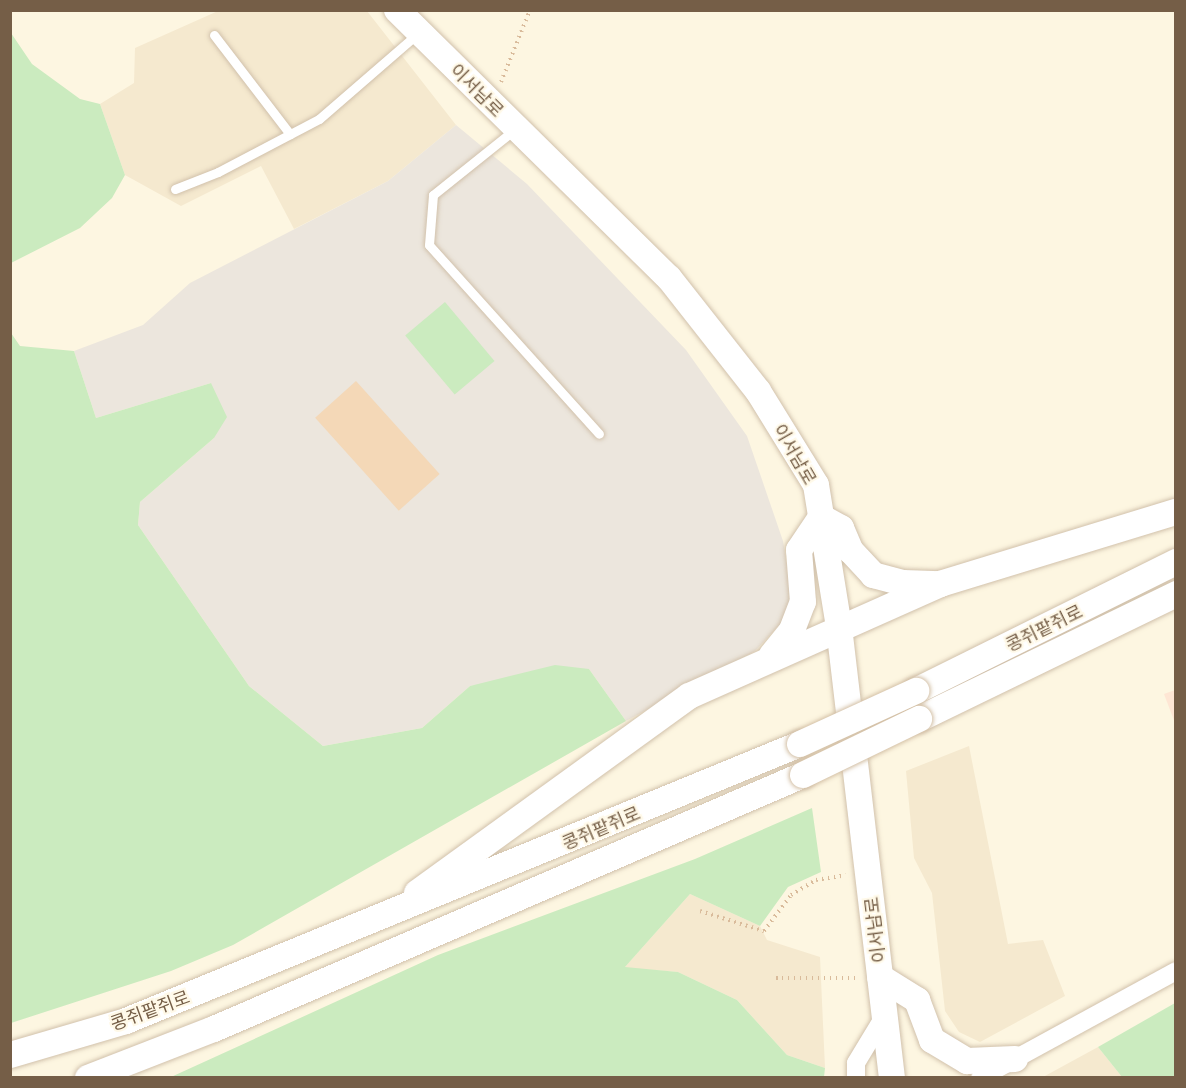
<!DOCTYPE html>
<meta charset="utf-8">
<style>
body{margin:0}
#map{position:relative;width:1186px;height:1088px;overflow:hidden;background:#fdf6e1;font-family:Commissioner,"Noto Sans KR",sans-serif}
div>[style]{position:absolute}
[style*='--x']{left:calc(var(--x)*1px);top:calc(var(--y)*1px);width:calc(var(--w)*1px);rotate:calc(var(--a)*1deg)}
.residential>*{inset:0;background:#f5e9cf}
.commercial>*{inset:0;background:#fee6d4}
.industrial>*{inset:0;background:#ece6dd}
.green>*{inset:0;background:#cbebbf;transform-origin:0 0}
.building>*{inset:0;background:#f4d8b7;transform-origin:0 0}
.path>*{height:4px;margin-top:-2px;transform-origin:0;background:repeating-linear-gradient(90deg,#d9bb9b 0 1.5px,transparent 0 6px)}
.roads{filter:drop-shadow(0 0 2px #d1c1ab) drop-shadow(0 0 2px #d1c1ab)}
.service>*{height:9px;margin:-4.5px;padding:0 4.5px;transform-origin:4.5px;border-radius:4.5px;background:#fff}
.minor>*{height:18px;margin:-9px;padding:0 9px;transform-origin:9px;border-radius:9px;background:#fff}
.secondary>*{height:26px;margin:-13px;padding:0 13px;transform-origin:13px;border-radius:13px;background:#fff}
.bridges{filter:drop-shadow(0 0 2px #d4c1a7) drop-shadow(0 0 2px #d4c1a7)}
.secondary-bridge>*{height:26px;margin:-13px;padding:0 13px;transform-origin:13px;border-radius:13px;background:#fff}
span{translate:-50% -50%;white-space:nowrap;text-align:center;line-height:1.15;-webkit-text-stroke:4.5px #fff9e8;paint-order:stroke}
.street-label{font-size:18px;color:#755e47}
.frame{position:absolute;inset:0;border:12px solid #755e47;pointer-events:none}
</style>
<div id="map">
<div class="residential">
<div style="clip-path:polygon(218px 11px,367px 11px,456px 125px,388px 181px,294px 229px,261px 166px,181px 206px,125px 175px,100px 104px,134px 83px,135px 48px)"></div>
<div style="clip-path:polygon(969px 746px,1008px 944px,1043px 940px,1065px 996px,980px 1042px,959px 1032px,945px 1011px,932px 893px,914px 858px,906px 771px)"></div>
<div style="clip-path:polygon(690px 894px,760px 926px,767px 940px,820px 957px,825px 1068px,787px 1055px,737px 1000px,678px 972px,624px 968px)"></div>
<div style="clip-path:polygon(1098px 1047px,1122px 1077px,1043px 1077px)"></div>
</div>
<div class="commercial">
<div style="clip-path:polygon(1175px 690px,1176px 690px,1175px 723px,1164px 694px)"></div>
</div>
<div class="industrial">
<div style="clip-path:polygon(456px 125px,527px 184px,686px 350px,747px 436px,783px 541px,792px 596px,781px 623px,755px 651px,626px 721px,589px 669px,470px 686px,422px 728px,323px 746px,249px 686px,138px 525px,140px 502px,214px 438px,211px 383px,96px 418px,74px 351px,143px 325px,190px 283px,388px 181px)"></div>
</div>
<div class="green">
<div style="clip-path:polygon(11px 33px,32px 64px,80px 99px,100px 104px,125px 175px,112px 198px,80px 228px,11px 263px)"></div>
<div style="left:445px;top:302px;width:77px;height:52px;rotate:50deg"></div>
<div style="clip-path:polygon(11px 333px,20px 346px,74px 351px,96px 418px,211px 383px,227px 417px,214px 438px,140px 502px,138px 525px,249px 686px,323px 746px,422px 728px,470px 686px,555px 665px,589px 669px,626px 721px,233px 945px,171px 971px,11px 1023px)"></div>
<div style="clip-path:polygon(812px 808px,821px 872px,788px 887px,760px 926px,690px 894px,625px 967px,678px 972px,737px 1000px,787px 1055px,825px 1068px,824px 1077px,171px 1077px,438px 955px,695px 859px)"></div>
<div style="clip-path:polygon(1175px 1003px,1175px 1077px,1122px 1077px,1098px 1047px)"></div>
</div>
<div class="building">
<div style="left:356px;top:381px;width:125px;height:55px;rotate:48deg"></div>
</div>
<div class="path">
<div style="--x:501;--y:82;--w:78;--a:-68.1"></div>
<div style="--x:700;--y:911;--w:67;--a:17.4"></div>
<div style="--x:764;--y:931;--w:45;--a:-53.1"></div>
<div style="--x:791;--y:895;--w:29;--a:-31"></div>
<div style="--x:816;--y:880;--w:30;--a:-9"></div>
<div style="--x:776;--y:978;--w:82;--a:0"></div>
</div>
<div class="roads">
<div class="service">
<div style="--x:214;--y:35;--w:125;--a:52.5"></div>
<div style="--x:514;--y:130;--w:104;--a:141.3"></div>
<div style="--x:433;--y:195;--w:50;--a:94.6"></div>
<div style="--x:429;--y:245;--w:254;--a:48"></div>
<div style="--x:175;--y:189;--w:46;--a:-21.6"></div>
<div style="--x:218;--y:172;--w:114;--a:-27.7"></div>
<div style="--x:319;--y:119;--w:130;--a:-40.9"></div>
</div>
<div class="minor">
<div style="--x:856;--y:1078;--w:15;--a:-90"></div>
<div style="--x:856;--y:1063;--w:56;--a:-58.9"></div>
<div style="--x:980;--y:1078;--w:223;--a:-28.6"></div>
</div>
<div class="secondary">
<div style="--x:397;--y:10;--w:382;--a:44.6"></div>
<div style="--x:669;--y:278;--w:144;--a:51.8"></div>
<div style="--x:758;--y:391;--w:110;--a:58.3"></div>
<div style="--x:816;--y:485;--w:144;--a:80.8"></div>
<div style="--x:839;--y:627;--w:454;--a:83.3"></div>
<div style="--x:772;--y:655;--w:32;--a:-51"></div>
<div style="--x:792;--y:630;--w:30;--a:-69"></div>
<div style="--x:803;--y:602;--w:52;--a:-94.4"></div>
<div style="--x:799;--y:550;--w:40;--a:-56"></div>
<div style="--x:821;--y:517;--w:23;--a:29"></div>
<div style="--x:841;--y:528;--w:25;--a:67"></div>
<div style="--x:851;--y:551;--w:33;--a:47"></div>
<div style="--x:873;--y:575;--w:31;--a:15"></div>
<div style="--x:903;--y:583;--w:37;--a:2"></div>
<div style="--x:940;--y:584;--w:247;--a:-17"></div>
<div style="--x:916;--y:691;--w:290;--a:-26.4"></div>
<div style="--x:919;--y:719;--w:286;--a:-25.9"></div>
<div style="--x:417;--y:893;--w:336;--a:-35.9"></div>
<div style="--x:689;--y:696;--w:275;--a:-24"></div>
<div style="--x:880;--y:977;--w:44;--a:31.9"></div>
<div style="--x:917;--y:1000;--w:43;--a:69.4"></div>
<div style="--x:932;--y:1040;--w:41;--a:31"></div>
<div style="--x:967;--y:1061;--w:48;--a:-2.4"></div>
<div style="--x:10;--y:1055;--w:121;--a:-16.3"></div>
<div style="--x:126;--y:1021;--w:729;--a:-22.34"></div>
<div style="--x:88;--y:1078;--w:135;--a:-21.3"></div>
<div style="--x:214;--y:1029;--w:641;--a:-23.33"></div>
</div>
</div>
<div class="bridges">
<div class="secondary-bridge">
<div style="--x:800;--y:744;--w:128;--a:-24.6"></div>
<div style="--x:803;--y:775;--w:129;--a:-25.8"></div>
</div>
</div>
<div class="street-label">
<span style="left:477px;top:90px;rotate:45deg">이서남로</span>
<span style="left:795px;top:454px;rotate:60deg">이서남로</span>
<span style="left:1044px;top:628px;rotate:-26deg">콩쥐팥쥐로</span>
<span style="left:601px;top:828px;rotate:-23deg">콩쥐팥쥐로</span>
<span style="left:875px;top:930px;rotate:-97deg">이서남로</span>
<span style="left:150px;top:1010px;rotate:-20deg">콩쥐팥쥐로</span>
</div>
<div class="frame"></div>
</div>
